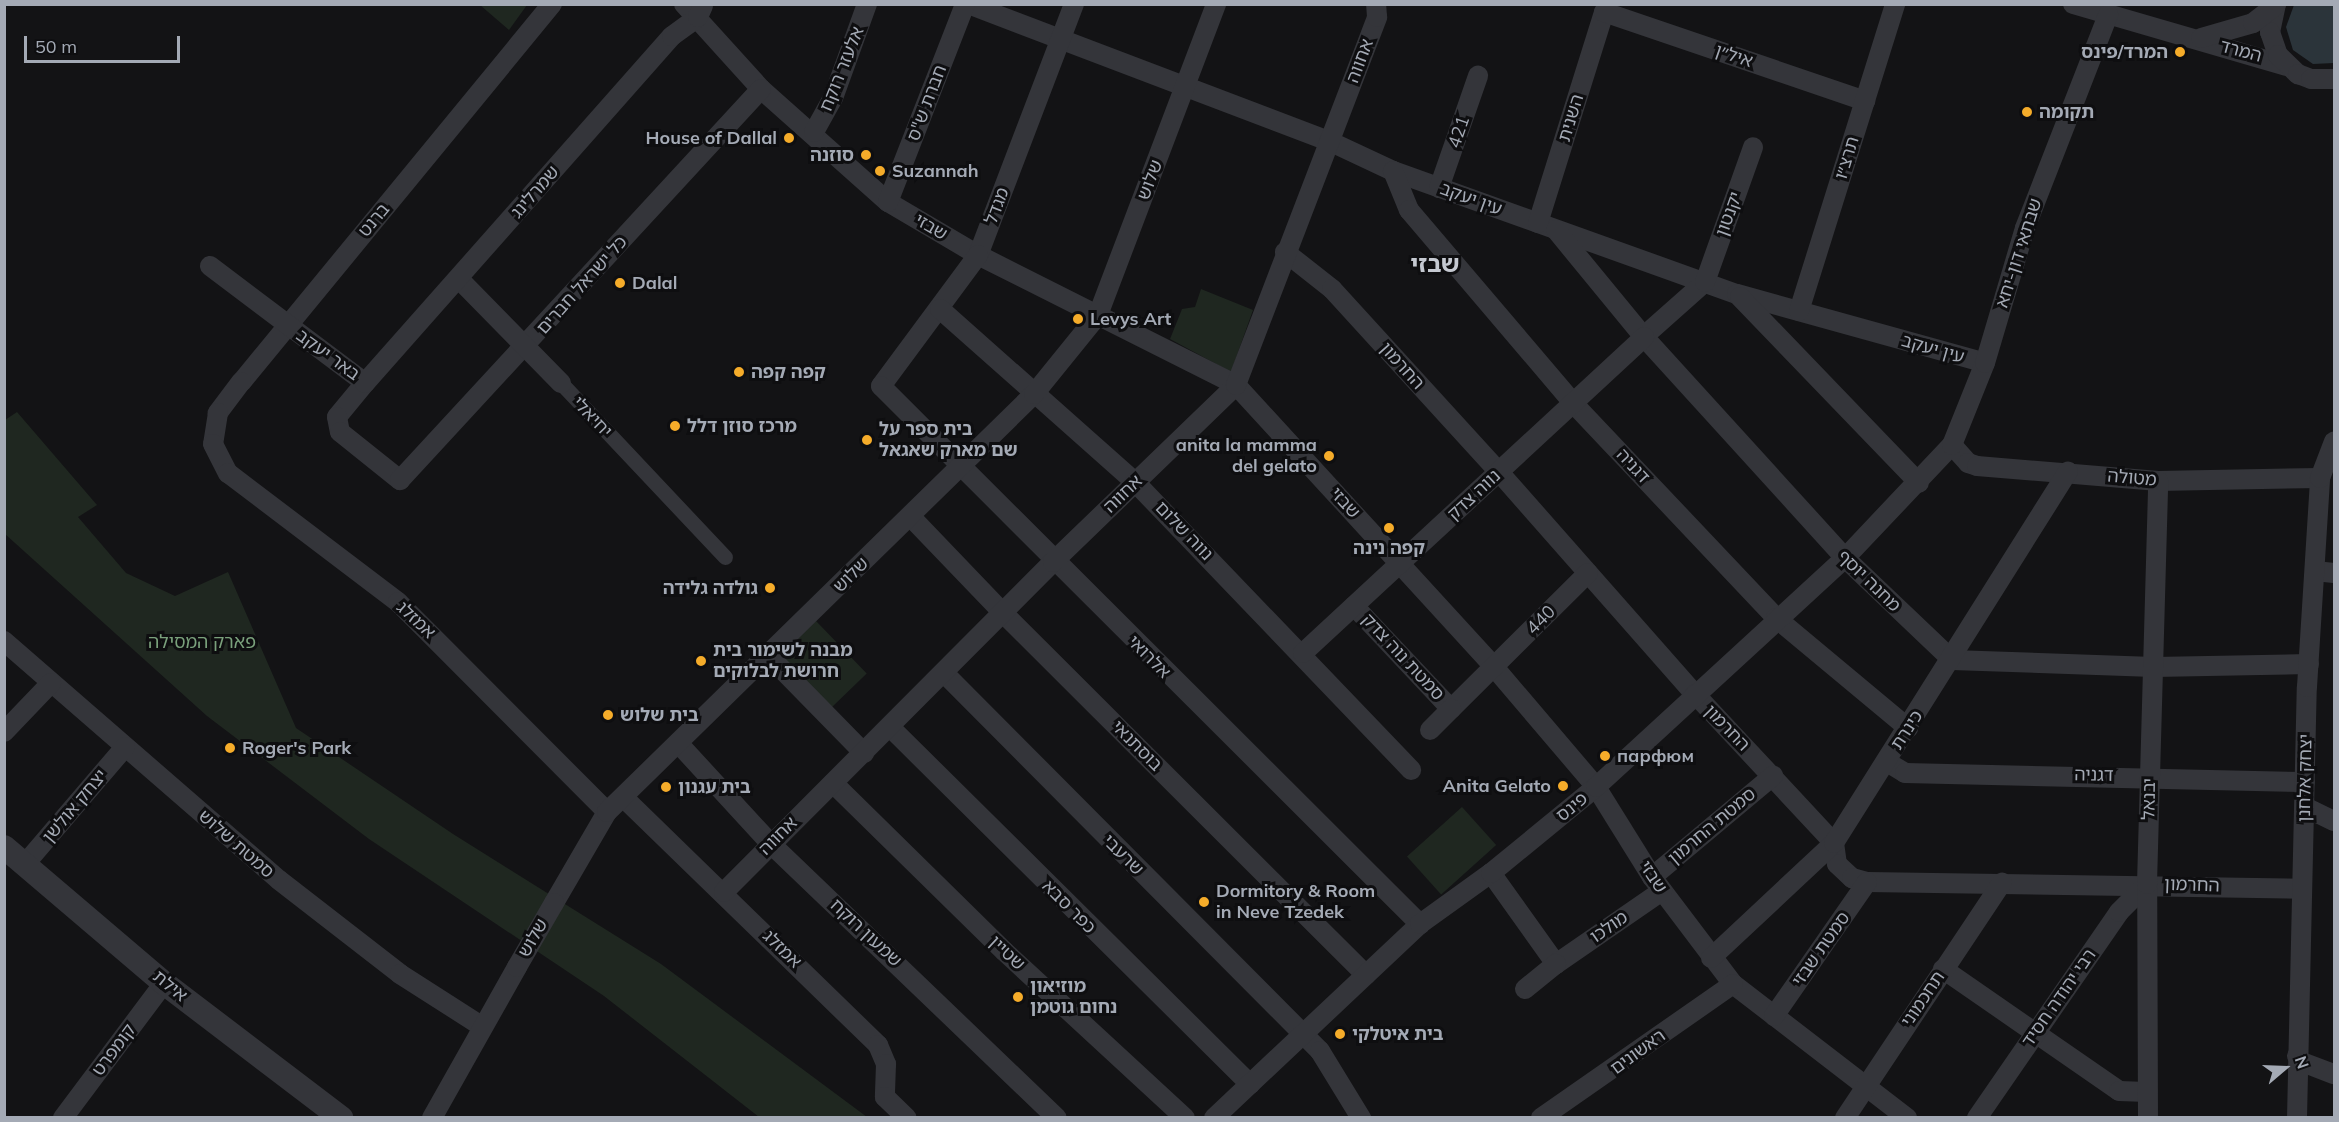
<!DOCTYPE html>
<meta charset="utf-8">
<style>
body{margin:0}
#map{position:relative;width:2339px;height:1122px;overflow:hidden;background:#131315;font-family:Mulish,"Noto Sans Hebrew",sans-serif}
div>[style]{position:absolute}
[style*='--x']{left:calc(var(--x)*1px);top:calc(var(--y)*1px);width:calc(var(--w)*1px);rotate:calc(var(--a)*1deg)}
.green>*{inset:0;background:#1f2720;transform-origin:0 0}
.water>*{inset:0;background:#2b343a}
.pedestrian>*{height:15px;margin:-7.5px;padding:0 7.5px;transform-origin:7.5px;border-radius:7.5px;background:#34353a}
.minor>*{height:20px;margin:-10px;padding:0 10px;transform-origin:10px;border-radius:10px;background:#34353a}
.tertiary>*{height:24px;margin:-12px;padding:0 12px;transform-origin:12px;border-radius:12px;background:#34353a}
.minor-bridge>*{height:20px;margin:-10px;padding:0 10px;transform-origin:10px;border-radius:10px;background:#34353a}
.dots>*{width:16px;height:16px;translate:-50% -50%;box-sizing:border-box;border:3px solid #0e0e10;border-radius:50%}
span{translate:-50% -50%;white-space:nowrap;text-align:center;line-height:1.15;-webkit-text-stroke:6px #0e0e10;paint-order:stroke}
.street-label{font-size:18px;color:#a4aab5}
.poi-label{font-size:18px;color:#a4aab5;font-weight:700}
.right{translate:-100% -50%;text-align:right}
.left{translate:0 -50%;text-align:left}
.park-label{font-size:18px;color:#7aa17c}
.district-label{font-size:24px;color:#c5c9d1;font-weight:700}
.frame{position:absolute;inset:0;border:6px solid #a4aab5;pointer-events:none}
.north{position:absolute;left:2255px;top:1038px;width:60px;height:60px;-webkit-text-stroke:4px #0e0e10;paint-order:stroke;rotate:71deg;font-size:16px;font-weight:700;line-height:24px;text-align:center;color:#a4aab5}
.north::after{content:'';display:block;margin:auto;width:21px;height:27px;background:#a4aab5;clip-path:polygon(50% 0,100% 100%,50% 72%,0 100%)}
.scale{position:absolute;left:24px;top:36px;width:156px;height:27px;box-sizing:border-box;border:3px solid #a4aab5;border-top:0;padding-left:8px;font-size:18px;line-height:21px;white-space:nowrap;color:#a4aab5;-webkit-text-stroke:4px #0e0e10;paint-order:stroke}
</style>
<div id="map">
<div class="green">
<div style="clip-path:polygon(480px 5px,527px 5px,509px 30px)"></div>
<div style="clip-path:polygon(1201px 289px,1253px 310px,1231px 372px,1170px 339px,1182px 309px,1195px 307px)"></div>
<div style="clip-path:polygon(17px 412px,97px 505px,78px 517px,126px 573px,175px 596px,228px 572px,296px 728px,453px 834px,661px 964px,867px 1117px,759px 1117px,604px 996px,369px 839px,207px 716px,5px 534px,5px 420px)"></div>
<div style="left:816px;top:621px;width:73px;height:54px;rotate:46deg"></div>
<div style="left:1462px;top:807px;width:51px;height:74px;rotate:48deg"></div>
</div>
<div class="water">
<div style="clip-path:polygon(2294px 5px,2334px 5px,2334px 63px,2313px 64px,2293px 50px,2286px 27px)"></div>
</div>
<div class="pedestrian">
<div style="--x:561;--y:383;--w:239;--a:46.7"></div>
</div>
<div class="minor">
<div style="--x:552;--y:4;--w:489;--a:129.4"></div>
<div style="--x:241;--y:382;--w:39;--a:127"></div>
<div style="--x:218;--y:413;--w:31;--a:99"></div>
<div style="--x:213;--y:444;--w:33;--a:63"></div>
<div style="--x:228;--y:473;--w:213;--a:37.2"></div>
<div style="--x:398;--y:602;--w:296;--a:45.1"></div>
<div style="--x:684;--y:4;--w:115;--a:47.8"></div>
<div style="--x:761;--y:89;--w:170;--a:41.7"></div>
<div style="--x:888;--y:202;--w:104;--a:30.5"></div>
<div style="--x:978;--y:255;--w:289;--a:26.7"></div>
<div style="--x:1236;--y:385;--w:382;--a:47.5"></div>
<div style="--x:1494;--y:667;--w:157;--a:49.6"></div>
<div style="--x:1596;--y:787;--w:106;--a:58.1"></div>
<div style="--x:1652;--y:877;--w:134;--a:52.9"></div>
<div style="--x:1733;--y:984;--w:220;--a:37.6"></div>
<div style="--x:968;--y:4;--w:386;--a:20.8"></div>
<div style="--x:1329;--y:141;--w:71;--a:25.1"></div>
<div style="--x:1393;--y:171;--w:365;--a:19.7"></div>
<div style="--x:1737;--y:294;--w:257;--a:15.5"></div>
<div style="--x:1074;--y:4;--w:269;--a:110.9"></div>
<div style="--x:978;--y:255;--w:163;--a:126.5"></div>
<div style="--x:881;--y:386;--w:762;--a:44.95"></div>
<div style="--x:2073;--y:4;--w:222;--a:16.2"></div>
<div style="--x:2276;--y:4;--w:29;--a:102"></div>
<div style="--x:2270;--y:32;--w:24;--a:71"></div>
<div style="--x:2278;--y:55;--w:28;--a:44"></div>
<div style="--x:2298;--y:74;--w:14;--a:21"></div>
<div style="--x:2311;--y:79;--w:23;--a:0"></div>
<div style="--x:2201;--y:38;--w:54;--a:-16.1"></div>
<div style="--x:2253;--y:23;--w:29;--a:-38"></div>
<div style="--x:814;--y:132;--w:39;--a:-61"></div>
<div style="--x:833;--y:98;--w:100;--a:-70.1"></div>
<div style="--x:1393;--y:171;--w:42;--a:67.7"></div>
<div style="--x:1409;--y:210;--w:253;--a:49.6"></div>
<div style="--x:1573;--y:403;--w:296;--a:46.6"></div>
<div style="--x:1776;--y:618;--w:172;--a:39.8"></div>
<div style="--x:1439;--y:188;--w:119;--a:-70.8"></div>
<div style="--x:888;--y:202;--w:212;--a:-68.7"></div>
<div style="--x:1538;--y:223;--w:221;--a:-72.6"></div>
<div style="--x:1604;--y:12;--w:276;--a:18.8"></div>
<div style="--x:1556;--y:230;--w:139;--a:50.6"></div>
<div style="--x:1644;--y:337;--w:299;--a:47.7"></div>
<div style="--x:1845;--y:558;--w:148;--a:43.6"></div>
<div style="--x:1952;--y:660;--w:202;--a:2"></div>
<div style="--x:2154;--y:667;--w:155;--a:-1.1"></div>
<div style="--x:1285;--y:252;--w:60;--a:38.2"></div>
<div style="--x:1332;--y:289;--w:248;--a:47.6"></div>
<div style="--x:1499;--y:472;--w:296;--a:48.6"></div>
<div style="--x:1695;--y:694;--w:204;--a:47"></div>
<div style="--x:1834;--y:843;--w:21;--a:82"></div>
<div style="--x:1837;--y:864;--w:21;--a:43"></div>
<div style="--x:1852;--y:878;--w:16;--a:15"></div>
<div style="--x:1867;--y:882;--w:435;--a:0.9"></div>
<div style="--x:210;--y:266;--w:194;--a:37"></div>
<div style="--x:365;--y:383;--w:44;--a:129.5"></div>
<div style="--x:337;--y:417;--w:15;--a:79"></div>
<div style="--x:340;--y:432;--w:77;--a:38.7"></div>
<div style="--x:400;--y:480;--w:532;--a:-47.28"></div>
<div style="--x:459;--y:279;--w:146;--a:45.6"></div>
<div style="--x:1740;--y:297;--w:258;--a:46.1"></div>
<div style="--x:940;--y:309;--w:261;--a:41.6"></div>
<div style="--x:1135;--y:482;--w:399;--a:46.2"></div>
<div style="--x:1799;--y:311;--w:322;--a:-72.6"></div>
<div style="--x:1652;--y:329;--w:71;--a:-41.6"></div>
<div style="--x:1705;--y:282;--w:143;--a:-70.4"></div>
<div style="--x:365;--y:383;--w:463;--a:-48.5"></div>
<div style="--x:672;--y:36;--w:32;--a:-36"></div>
<div style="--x:698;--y:17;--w:12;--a:-66"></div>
<div style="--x:1952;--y:445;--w:24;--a:48"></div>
<div style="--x:1968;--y:463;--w:9;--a:18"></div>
<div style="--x:1977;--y:466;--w:182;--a:4.7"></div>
<div style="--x:2158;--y:481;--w:162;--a:-1.1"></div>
<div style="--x:910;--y:516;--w:136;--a:46.2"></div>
<div style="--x:1004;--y:614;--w:511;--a:44.92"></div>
<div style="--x:2315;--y:571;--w:19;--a:6"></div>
<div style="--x:1354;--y:606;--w:141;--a:46.7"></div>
<div style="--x:1451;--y:709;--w:193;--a:-44.8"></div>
<div style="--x:4;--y:641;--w:364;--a:41"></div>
<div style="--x:279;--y:880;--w:153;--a:37.8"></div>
<div style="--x:400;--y:974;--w:98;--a:32.6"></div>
<div style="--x:1303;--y:653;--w:465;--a:-42.8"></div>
<div style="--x:769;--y:656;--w:136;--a:45.6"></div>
<div style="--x:944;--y:673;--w:533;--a:45.15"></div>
<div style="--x:1320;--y:1051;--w:79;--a:58.5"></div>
<div style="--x:891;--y:728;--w:506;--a:44.76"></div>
<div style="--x:1430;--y:730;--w:30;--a:-45"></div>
<div style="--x:4;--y:732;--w:68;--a:-46.2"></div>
<div style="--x:679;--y:744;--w:134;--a:47.4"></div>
<div style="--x:770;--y:843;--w:397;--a:43.8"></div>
<div style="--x:1887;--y:762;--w:21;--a:31"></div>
<div style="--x:1905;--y:773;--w:400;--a:1.3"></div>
<div style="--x:833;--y:783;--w:240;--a:44.5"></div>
<div style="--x:1004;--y:951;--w:246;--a:42.7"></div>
<div style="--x:623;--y:797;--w:356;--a:44.2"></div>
<div style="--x:878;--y:1045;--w:21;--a:67"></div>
<div style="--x:886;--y:1064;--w:33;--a:92"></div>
<div style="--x:885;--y:1097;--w:30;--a:44"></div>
<div style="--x:2305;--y:807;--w:32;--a:26"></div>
<div style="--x:25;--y:864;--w:154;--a:-49.5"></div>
<div style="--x:1491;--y:873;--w:112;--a:54.5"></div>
<div style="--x:1556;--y:964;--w:129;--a:-34.6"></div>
<div style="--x:1652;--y:877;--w:158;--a:-39.9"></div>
<div style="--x:724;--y:892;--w:466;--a:-45.1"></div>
<div style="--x:1053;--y:562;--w:255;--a:-44"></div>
<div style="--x:1236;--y:385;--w:394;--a:-69"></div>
<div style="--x:1377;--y:17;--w:13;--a:-94"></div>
<div style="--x:554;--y:903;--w:105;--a:-59.8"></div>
<div style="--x:607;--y:812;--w:598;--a:-44.39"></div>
<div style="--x:1034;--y:394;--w:102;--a:-51"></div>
<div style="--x:1098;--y:315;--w:333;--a:-69.2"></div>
<div style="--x:1711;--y:958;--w:168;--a:-43.1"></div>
<div style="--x:1834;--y:843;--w:439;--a:-57.8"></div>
<div style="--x:1943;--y:969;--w:214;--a:34.7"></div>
<div style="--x:2119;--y:1091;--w:28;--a:2"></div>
<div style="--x:1525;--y:989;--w:40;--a:-39"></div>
<div style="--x:1774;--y:1016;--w:163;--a:-55.2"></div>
<div style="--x:2297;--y:1056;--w:8;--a:50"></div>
<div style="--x:2302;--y:1062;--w:34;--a:21"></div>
<div style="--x:63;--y:1118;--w:169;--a:-53.2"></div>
<div style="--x:432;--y:1118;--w:173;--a:-60.6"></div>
<div style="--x:1214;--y:1118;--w:283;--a:-43.3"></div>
<div style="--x:1420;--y:924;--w:87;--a:-35.7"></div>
<div style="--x:1491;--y:873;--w:136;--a:-39.3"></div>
<div style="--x:1596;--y:787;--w:338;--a:-42.6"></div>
<div style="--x:1845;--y:558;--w:156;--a:-46.6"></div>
<div style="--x:1952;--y:445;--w:88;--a:-68.1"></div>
<div style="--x:1985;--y:363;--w:141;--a:-73.5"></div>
<div style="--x:2025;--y:228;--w:229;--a:-68.7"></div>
<div style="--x:1541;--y:1118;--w:234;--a:-34.9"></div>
<div style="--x:1845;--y:1118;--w:283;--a:-56.3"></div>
<div style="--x:1977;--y:1118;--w:250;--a:-55.4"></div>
<div style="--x:2119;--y:912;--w:40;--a:-45"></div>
<div style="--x:2148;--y:1118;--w:234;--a:-90.2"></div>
<div style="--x:2147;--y:884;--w:403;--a:-88.4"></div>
<div style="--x:2297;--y:1118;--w:431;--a:-88.7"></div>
<div style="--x:2307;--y:687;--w:209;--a:-86.4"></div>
<div style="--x:2320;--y:478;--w:39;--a:-69"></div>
</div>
<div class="tertiary">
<div style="--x:4;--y:847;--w:210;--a:40.4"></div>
<div style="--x:164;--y:983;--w:223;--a:37.3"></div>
</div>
<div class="minor-bridge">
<div style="--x:517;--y:967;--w:74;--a:-60"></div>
</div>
<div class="dots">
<div style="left:2180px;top:52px;background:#f5ac2a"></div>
<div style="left:2027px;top:112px;background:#f5ac2a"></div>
<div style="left:789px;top:138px;background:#f5ac2a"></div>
<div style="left:866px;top:155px;background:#f5ac2a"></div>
<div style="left:880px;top:171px;background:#f5ac2a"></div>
<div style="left:620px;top:283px;background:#f5ac2a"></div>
<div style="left:1078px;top:319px;background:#f5ac2a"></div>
<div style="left:739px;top:372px;background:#f5ac2a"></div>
<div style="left:675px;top:426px;background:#f5ac2a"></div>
<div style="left:867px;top:440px;background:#f5ac2a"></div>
<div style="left:1329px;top:456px;background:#f5ac2a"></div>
<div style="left:1389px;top:528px;background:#f5ac2a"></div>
<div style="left:770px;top:588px;background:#f5ac2a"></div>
<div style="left:701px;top:661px;background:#f5ac2a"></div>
<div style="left:608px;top:715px;background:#f5ac2a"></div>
<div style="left:230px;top:748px;background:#f5ac2a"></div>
<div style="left:1605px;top:756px;background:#f5ac2a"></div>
<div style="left:1563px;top:786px;background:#f5ac2a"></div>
<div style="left:666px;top:787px;background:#f5ac2a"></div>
<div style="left:1204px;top:902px;background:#f5ac2a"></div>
<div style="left:1018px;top:997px;background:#f5ac2a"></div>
<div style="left:1340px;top:1034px;background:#f5ac2a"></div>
</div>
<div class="street-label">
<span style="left:2241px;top:51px;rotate:15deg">המרד</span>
<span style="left:1734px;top:56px;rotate:19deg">איל״ן</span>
<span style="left:1360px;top:61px;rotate:-69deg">אחווה</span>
<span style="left:842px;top:69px;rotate:-68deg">אלעזר רוקח</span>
<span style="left:927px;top:103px;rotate:-69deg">חברת ש"ס</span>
<span style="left:1571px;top:118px;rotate:-73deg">השנית</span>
<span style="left:1459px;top:132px;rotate:-71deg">421</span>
<span style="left:1847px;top:158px;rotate:-73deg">תרצ״ו</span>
<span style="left:1150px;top:180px;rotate:-69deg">שלוש</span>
<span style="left:535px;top:192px;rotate:-49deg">שמרלינג</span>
<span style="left:1471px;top:199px;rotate:20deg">עין יעקב</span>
<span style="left:997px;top:206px;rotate:-69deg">מגדל</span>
<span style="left:1729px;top:214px;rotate:-70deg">יקנטון</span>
<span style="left:374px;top:220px;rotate:-50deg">ברנט</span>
<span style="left:931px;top:227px;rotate:30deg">שבזי</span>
<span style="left:2019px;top:253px;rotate:-72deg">שבתאי דון-יחא</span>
<span style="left:582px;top:285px;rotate:-48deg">כל ישראל חברים</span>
<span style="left:1933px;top:349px;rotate:16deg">עין יעקב</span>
<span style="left:328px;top:355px;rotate:36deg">באר יעקב</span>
<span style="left:1402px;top:366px;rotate:48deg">החרמון</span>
<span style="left:592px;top:417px;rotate:46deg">יחיאלי</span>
<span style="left:1633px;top:466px;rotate:47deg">דגניה</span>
<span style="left:2132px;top:478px;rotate:5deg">מטולה</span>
<span style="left:1123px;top:494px;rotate:-44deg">אחווה</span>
<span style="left:1474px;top:495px;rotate:-43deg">נווה צדק</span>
<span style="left:1345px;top:503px;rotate:47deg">שבזי</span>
<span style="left:1184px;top:531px;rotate:46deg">נווה שלום</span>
<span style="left:851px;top:575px;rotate:-45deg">שלוש</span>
<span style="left:1869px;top:581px;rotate:44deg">מחנה יוסף</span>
<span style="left:416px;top:620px;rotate:43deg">אמזלג</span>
<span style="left:1541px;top:620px;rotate:-45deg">440</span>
<span style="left:1149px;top:657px;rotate:45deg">אלרואי</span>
<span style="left:1403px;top:657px;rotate:47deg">סמטת נוה צדק</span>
<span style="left:1727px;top:728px;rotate:46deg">החרמון</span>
<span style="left:1907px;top:730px;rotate:-57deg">כינרת</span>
<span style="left:1137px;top:746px;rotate:45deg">בוסתנאי</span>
<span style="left:2094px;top:775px;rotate:1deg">דגניה</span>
<span style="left:2305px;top:778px;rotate:-89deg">יצחק אלחנן</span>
<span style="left:2149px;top:799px;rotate:-89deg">יבנאל</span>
<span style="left:75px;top:806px;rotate:-50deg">יצחק אולשן</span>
<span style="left:1572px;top:807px;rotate:-39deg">פינס</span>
<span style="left:1712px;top:826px;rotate:-40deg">סמטת החרמון</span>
<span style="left:778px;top:836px;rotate:-45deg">אחווה</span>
<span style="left:236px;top:844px;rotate:41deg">סמטת שלוש</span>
<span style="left:1123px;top:855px;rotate:45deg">שרעבי</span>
<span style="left:1653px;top:877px;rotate:56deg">שבזי</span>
<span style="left:2192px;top:885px;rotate:2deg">החרמון</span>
<span style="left:1069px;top:907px;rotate:45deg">כפר סבא</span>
<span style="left:1609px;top:927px;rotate:-35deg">מולכו</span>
<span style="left:866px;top:933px;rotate:43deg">שמעון רוקח</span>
<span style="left:533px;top:938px;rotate:-60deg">שלוש</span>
<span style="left:782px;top:949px;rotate:44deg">אמזלג</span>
<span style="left:1821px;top:949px;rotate:-55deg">סמטת שבזי</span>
<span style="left:1007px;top:953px;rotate:43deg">שטיין</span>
<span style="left:170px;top:986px;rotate:39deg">אילת</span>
<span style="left:2059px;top:998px;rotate:-55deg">רבי יהודה חסיד</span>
<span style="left:1923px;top:999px;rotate:-56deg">תחכמוני</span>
<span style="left:114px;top:1050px;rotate:-53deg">קומפרט</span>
<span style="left:1638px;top:1052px;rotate:-36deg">ראשונים</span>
</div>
<div class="poi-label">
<span class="right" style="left:2168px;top:52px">המרד/פינס</span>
<span class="left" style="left:2039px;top:112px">תקומה</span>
<span class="right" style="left:777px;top:138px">House of Dallal</span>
<span class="right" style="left:854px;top:155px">סוזנה</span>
<span class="left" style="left:892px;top:171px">Suzannah</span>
<span class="left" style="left:632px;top:283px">Dalal</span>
<span class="left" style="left:1090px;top:319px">Levys Art</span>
<span class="left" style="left:751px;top:372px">קפה קפה</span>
<span class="left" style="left:687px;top:426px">מרכז סוזן דלל</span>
<span class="left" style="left:879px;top:440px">בית ספר על<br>שם מארק שאגאל</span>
<span class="right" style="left:1317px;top:456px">anita la mamma<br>del gelato</span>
<span style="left:1389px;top:548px">קפה נינה</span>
<span class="right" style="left:758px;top:588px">גולדה גלידה</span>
<span class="left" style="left:713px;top:661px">מבנה לשימור בית<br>חרושת לבלוקים</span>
<span class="left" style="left:620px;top:715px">בית שלוש</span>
<span class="left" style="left:242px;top:748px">Roger's Park</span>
<span class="left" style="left:1617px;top:756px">парфюм</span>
<span class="right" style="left:1551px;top:786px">Anita Gelato</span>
<span class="left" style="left:678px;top:787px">בית עגנון</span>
<span class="left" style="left:1216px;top:902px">Dormitory &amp; Room<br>in Neve Tzedek</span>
<span class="left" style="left:1030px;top:997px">מוזיאון<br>נחום גוטמן</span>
<span class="left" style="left:1352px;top:1034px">בית איטלקי</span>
</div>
<div class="park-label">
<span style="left:202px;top:642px">פארק המסילה</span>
</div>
<div class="district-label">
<span style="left:1435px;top:264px">שבזי</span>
</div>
<div class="frame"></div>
<div class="north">N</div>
<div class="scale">50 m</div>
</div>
